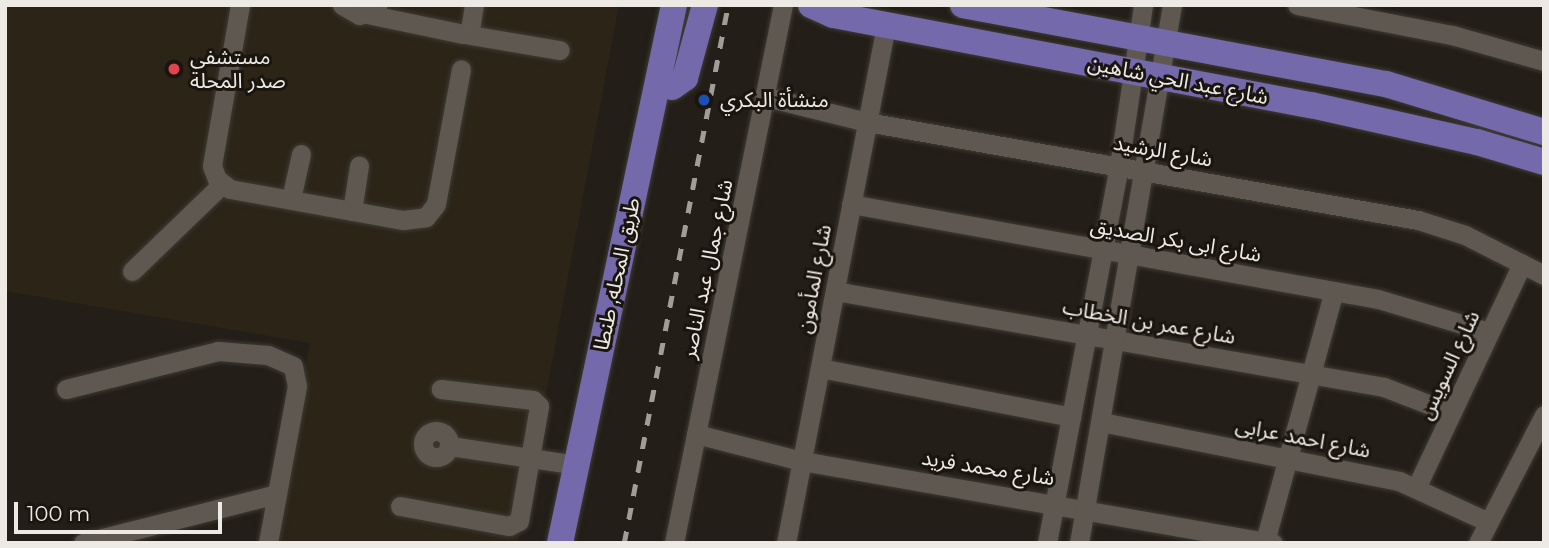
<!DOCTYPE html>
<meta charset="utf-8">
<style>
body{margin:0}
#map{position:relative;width:1549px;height:548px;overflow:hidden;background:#231e17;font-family:Montserrat,"Noto Sans Arabic",sans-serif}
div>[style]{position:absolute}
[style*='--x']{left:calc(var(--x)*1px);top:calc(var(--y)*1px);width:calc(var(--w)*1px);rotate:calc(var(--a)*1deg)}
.built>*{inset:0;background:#2c2417}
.roads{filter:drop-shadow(0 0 2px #3e3a35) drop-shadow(0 0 2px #3e3a35)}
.minor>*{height:19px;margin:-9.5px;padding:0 9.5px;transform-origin:9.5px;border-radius:9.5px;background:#5e5850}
.minor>.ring{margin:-9.5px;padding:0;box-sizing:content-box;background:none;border:19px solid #5e5850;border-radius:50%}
.major>*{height:26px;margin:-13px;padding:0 13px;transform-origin:13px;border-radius:13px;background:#7469ab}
.rail>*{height:4.5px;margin-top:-2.25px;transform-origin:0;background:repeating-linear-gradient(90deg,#a19d97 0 12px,transparent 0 24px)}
.dots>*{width:19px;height:19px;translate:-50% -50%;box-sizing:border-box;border:4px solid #1a150e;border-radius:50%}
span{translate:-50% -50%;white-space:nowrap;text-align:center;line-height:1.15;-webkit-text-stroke:6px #1a150e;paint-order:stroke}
.poi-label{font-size:21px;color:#edeae5}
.left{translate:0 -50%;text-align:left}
.street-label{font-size:21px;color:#edeae5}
.frame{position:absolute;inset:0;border:7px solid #edeae5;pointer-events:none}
.scale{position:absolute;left:14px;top:502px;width:208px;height:32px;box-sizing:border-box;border:4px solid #edeae5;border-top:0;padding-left:9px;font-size:21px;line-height:24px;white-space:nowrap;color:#edeae5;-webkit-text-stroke:5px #1a150e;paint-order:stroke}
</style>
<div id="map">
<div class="built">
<div style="clip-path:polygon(5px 5px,619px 5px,518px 543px,272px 543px,310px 343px,5px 291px)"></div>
</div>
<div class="roads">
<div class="minor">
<div style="--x:240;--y:5;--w:163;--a:99.9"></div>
<div style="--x:212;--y:166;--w:14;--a:69"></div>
<div style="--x:217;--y:179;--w:16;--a:38"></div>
<div style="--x:230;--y:189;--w:176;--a:10.2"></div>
<div style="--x:403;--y:220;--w:23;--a:-7"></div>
<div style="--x:426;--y:217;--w:16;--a:-52"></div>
<div style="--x:436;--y:204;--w:137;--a:-79.5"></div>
<div style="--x:342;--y:5;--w:20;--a:30"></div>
<div style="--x:359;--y:15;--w:20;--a:-24"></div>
<div style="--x:1297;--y:5;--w:158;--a:11"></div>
<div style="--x:1452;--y:35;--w:96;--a:15.8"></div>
<div style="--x:367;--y:14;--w:99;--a:11.7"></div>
<div style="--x:464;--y:34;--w:7;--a:-34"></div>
<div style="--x:470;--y:30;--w:25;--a:-81"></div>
<div style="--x:464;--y:34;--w:97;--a:9.5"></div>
<div style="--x:766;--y:97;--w:104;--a:13.9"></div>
<div style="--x:867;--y:122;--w:560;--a:10.09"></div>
<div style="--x:1418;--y:220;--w:49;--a:17.7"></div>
<div style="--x:1465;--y:235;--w:89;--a:26.9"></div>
<div style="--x:291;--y:199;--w:46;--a:-77.5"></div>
<div style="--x:851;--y:204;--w:535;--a:10.22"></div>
<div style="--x:1378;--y:299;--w:116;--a:16.6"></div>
<div style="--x:352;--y:211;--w:46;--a:-81.2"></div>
<div style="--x:132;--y:271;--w:125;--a:-44"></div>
<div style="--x:835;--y:291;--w:557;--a:9.92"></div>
<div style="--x:1384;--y:387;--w:72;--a:21.2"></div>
<div style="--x:820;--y:368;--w:256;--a:11"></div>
<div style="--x:66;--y:389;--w:157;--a:-14"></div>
<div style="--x:218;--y:351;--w:50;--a:4.6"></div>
<div style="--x:268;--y:355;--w:27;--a:24"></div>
<div style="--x:293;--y:366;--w:20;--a:79"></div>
<div style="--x:297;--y:386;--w:160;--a:100.5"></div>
<div style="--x:1101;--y:422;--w:304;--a:11.2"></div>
<div style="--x:1399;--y:481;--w:98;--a:24.7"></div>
<div class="ring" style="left:423px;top:431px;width:7px;height:7px"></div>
<div style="--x:696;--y:434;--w:109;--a:14.3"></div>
<div style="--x:802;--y:461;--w:478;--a:9.9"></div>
<div style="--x:450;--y:446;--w:128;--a:8.5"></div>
<div style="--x:1417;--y:486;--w:246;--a:-64.7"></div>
<div style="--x:400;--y:506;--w:111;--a:10.4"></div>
<div style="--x:509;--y:526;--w:11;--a:-27"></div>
<div style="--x:519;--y:521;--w:117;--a:-80.1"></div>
<div style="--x:539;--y:406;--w:8;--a:-135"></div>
<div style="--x:533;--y:400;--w:93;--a:-173.2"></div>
<div style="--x:1265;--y:541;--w:259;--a:-74.6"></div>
<div style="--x:83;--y:543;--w:200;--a:-14.2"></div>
<div style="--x:674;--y:543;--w:549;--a:-78.55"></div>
<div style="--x:786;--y:543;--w:528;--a:-79.07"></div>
<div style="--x:1047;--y:543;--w:384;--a:-79.2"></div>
<div style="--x:1119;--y:166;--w:163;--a:-81.5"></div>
<div style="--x:1079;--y:543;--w:546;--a:-80.19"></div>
<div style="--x:1478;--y:543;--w:144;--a:-62.7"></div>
</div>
<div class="major">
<div style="--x:811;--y:5;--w:24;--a:24"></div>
<div style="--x:833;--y:15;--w:486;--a:10.7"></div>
<div style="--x:1311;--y:105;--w:170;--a:12.6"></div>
<div style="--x:1477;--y:142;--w:70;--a:16.6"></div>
<div style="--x:963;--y:5;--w:430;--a:10.6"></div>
<div style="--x:1386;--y:84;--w:165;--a:16.9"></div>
<div style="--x:672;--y:87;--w:16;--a:-35"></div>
<div style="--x:685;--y:78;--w:76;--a:-74.7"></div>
<div style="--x:560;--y:543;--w:550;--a:-78.04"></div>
</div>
</div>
<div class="rail">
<div style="--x:624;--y:543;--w:548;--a:-79.06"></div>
</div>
<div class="dots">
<div style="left:174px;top:69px;background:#e0444e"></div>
<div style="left:704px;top:100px;background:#1a4fb4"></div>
</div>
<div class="poi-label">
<span class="left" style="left:190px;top:69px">مستشفى<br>صدر المحلة</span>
<span class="left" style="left:720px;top:100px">منشأة البكري</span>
</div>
<div class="street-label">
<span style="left:1178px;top:80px;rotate:11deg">شارع عبد الحي شاهين</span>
<span style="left:1163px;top:151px;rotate:10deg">شارع الرشيد</span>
<span style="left:1176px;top:240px;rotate:10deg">شارع ابى بكر الصديق</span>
<span style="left:707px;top:269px;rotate:-78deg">شارع جمال عبد الناصر</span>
<span style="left:617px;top:274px;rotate:-78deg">طريق المحله, طنطا</span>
<span style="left:814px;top:279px;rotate:-79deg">شارع المأمون</span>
<span style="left:1149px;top:322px;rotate:10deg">شارع عمر بن الخطاب</span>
<span style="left:1449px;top:365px;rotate:-65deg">شارع السويس</span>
<span style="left:1303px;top:438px;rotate:11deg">شارع احمد عرابى</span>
<span style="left:988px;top:468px;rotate:9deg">شارع محمد فريد</span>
</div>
<div class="frame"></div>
<div class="scale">100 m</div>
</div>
